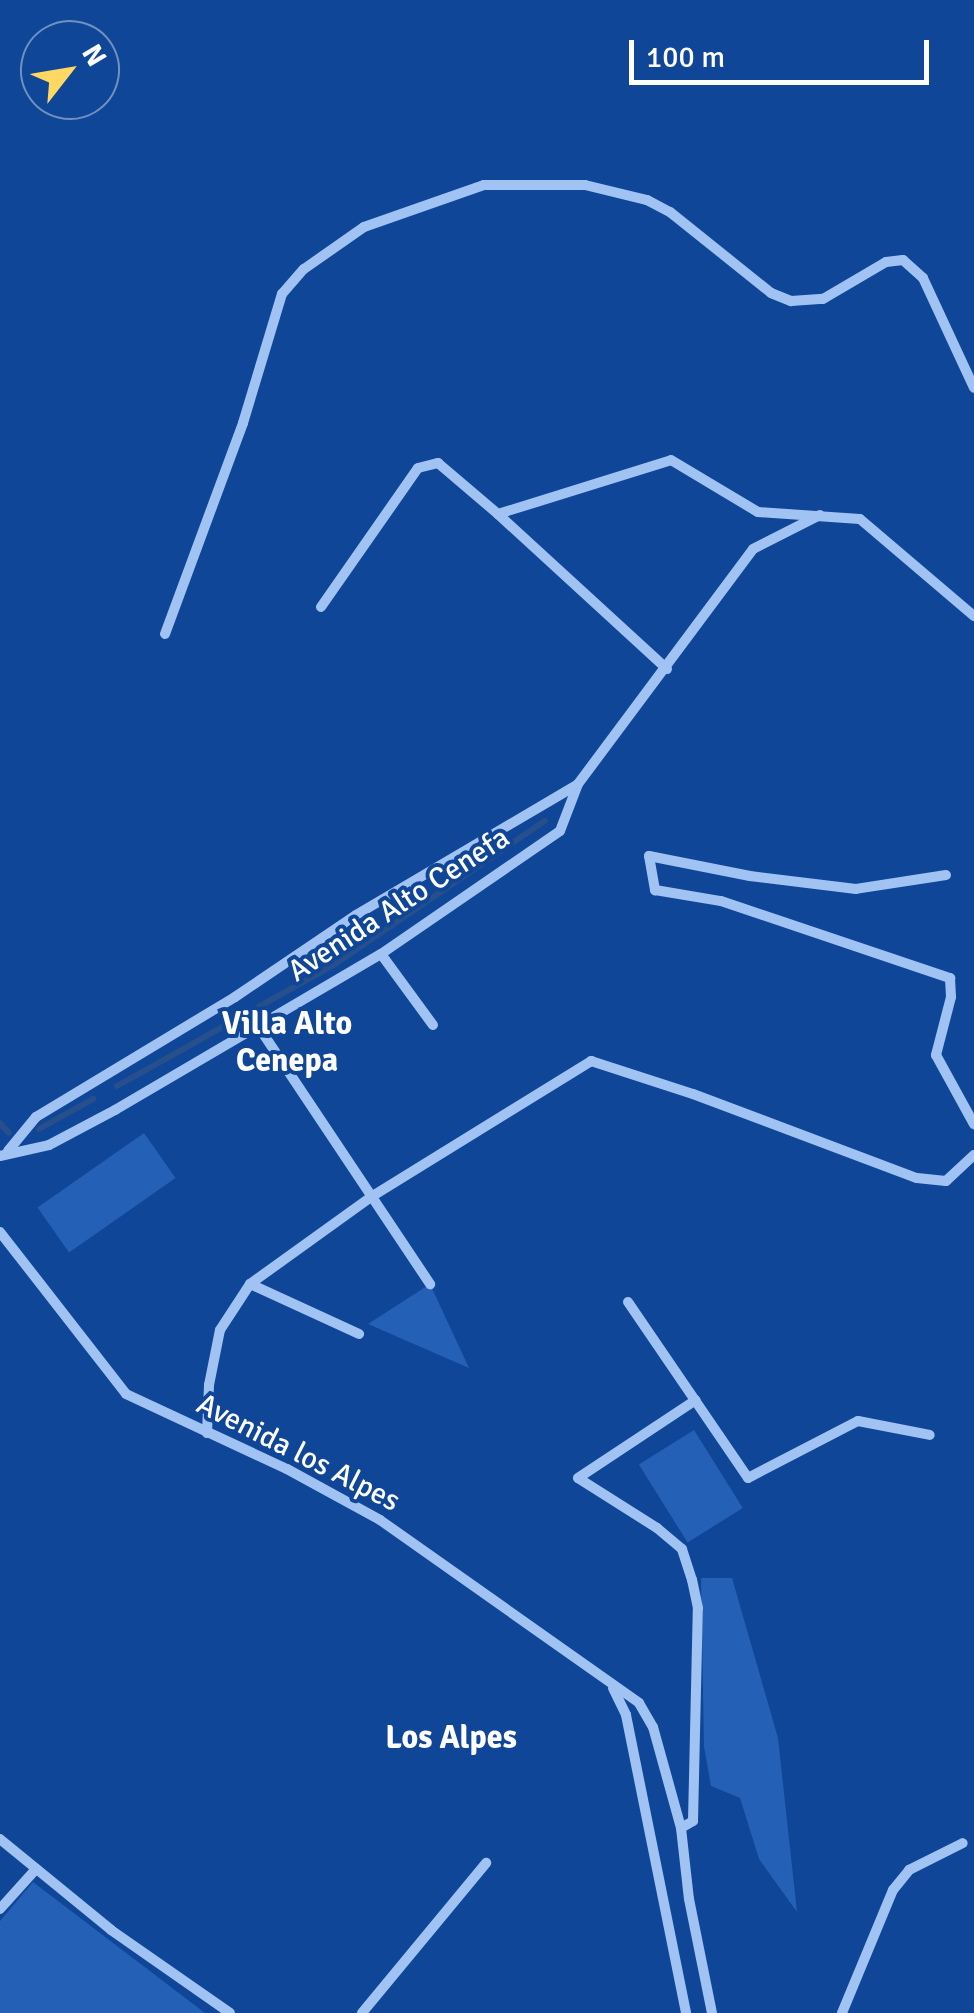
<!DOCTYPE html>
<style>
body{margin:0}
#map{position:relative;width:974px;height:2013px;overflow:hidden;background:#104697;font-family:Signika,sans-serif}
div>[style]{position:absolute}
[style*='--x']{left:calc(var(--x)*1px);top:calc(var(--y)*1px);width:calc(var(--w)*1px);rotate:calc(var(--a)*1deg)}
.green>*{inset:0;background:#2360b6;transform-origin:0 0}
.stream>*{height:6px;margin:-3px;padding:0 3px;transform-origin:3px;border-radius:3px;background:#274f8b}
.street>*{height:10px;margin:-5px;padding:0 5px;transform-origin:5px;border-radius:5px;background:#a0c3f4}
span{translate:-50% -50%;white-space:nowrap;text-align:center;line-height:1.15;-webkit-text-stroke:8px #104697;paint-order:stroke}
.street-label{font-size:30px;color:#fff}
.neighbourhood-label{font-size:32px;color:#fff;font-weight:700}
.north{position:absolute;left:20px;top:20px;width:100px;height:100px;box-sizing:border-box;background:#104697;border:2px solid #7090c1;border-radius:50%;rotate:59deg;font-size:28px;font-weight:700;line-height:40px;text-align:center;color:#fff}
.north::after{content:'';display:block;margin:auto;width:35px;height:45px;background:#ffd763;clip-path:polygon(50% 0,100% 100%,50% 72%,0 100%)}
.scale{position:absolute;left:629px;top:40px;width:300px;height:45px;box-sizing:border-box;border:5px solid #fff;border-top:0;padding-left:12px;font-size:30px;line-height:35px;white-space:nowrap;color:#fff;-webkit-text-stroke:8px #104697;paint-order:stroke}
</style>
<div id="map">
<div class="green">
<div style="left:144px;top:1133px;width:55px;height:130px;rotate:55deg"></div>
<div style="clip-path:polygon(430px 1284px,469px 1368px,368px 1324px)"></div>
<div style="left:694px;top:1430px;width:92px;height:65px;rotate:58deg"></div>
<div style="clip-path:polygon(701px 1578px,732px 1578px,778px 1738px,797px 1912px,759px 1859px,740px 1798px,711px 1786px,704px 1747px)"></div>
<div style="clip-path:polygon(33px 1882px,205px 2013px,0 2013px,0 1921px)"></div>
</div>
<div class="stream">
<div style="--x:117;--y:1086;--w:250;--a:-29.2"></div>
<div style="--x:335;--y:964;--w:254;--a:-34.3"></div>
<div style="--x:0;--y:1123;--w:13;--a:48"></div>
<div style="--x:39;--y:1129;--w:62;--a:-29.1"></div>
</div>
<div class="street">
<div style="--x:321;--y:607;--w:169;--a:-55.1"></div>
<div style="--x:418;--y:468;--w:21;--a:-14"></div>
<div style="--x:438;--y:463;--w:79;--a:40.4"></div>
<div style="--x:165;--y:634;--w:225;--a:-69.7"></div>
<div style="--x:243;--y:423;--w:135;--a:-73.2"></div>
<div style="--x:282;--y:294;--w:33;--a:-49"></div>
<div style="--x:304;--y:269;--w:73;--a:-35"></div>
<div style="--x:364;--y:227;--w:127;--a:-19.3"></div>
<div style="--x:484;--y:185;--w:101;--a:0"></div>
<div style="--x:585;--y:185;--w:64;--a:13.6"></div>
<div style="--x:647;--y:200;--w:26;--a:28"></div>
<div style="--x:670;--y:212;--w:129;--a:38.7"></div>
<div style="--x:771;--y:293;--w:22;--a:22"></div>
<div style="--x:791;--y:301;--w:32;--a:-4"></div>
<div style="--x:823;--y:299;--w:73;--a:-30.4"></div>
<div style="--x:886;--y:262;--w:17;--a:-7"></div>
<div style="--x:903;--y:260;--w:27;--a:42"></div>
<div style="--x:923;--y:278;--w:121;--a:65.1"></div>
<div style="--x:667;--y:669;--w:229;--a:-137.5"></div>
<div style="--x:498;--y:514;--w:181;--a:-17.3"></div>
<div style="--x:671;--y:460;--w:101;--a:30.9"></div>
<div style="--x:758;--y:512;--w:102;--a:3.9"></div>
<div style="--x:860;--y:519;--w:150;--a:40.4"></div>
<div style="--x:946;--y:875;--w:91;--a:171.2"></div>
<div style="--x:856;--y:889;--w:107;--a:-173"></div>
<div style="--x:750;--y:876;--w:103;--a:-168.8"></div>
<div style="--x:649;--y:856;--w:35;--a:80"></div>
<div style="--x:655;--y:890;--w:67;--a:9.5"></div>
<div style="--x:721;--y:901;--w:242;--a:18.6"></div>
<div style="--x:950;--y:978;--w:19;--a:87"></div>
<div style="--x:951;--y:997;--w:60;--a:104.5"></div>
<div style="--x:936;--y:1055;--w:79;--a:61.2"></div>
<div style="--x:381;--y:954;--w:88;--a:53.8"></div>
<div style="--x:256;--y:1023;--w:314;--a:56.3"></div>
<div style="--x:8;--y:1151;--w:44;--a:-50.5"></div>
<div style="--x:36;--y:1117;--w:232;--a:-31.1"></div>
<div style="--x:235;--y:997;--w:146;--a:-34.1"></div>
<div style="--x:356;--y:915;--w:256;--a:-30.5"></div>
<div style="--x:0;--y:1156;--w:50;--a:-12.7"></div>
<div style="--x:49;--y:1145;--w:75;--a:-27.9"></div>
<div style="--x:115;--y:1110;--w:308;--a:-30.4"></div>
<div style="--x:381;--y:954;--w:217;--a:-34.5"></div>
<div style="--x:560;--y:831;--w:50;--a:-69"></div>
<div style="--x:578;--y:784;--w:293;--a:-53.3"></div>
<div style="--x:753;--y:549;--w:75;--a:-26.9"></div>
<div style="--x:0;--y:1232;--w:205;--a:52.1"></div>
<div style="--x:126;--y:1394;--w:178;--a:25"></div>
<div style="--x:287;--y:1469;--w:106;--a:28.7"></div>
<div style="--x:380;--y:1520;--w:317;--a:35.2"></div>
<div style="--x:639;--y:1703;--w:28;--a:60"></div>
<div style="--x:653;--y:1727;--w:105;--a:74.5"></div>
<div style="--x:681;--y:1828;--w:71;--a:83.6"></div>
<div style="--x:689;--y:1899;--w:116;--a:78.6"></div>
<div style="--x:250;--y:1284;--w:120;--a:24.6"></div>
<div style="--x:628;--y:1302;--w:213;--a:55.7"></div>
<div style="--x:748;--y:1478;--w:124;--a:-27.4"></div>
<div style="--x:858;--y:1421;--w:73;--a:11"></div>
<div style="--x:207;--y:1433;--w:48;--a:-87.6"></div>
<div style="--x:209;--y:1385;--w:56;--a:-78.7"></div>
<div style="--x:220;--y:1330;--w:55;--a:-56.9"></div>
<div style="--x:250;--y:1284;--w:149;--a:-35.7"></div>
<div style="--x:371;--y:1197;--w:259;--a:-31.7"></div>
<div style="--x:591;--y:1061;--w:107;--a:17.9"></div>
<div style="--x:693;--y:1094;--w:239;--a:20.6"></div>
<div style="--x:917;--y:1178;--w:29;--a:6"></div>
<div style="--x:946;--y:1181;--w:38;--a:-43"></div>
<div style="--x:613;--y:1688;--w:30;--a:64"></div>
<div style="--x:626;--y:1715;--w:304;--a:78.6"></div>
<div style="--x:681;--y:1828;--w:14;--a:-30"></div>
<div style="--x:693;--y:1821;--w:213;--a:-88.7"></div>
<div style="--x:698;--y:1608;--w:29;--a:-102"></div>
<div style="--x:692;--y:1580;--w:33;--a:-108"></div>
<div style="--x:682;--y:1549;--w:33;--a:-140"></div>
<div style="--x:657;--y:1528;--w:93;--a:-147.7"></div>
<div style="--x:578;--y:1478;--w:141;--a:-33.5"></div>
<div style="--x:0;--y:1839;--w:144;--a:39.3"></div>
<div style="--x:111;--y:1930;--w:145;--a:34.9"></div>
<div style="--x:0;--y:1909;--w:54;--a:-48"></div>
<div style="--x:362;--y:2013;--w:195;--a:-50.4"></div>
<div style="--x:842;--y:2013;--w:133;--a:-67.5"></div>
<div style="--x:893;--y:1890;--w:26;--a:-51"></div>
<div style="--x:909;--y:1870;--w:60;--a:-26.6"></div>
</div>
<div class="street-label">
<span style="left:399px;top:905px;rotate:-33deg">Avenida Alto Cenefa</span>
<span style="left:298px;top:1453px;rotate:27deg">Avenida los Alpes</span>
</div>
<div class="neighbourhood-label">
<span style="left:287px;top:1043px">Villa Alto<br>Cenepa</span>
<span style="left:451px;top:1738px">Los Alpes</span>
</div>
<div class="north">N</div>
<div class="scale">100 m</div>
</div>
